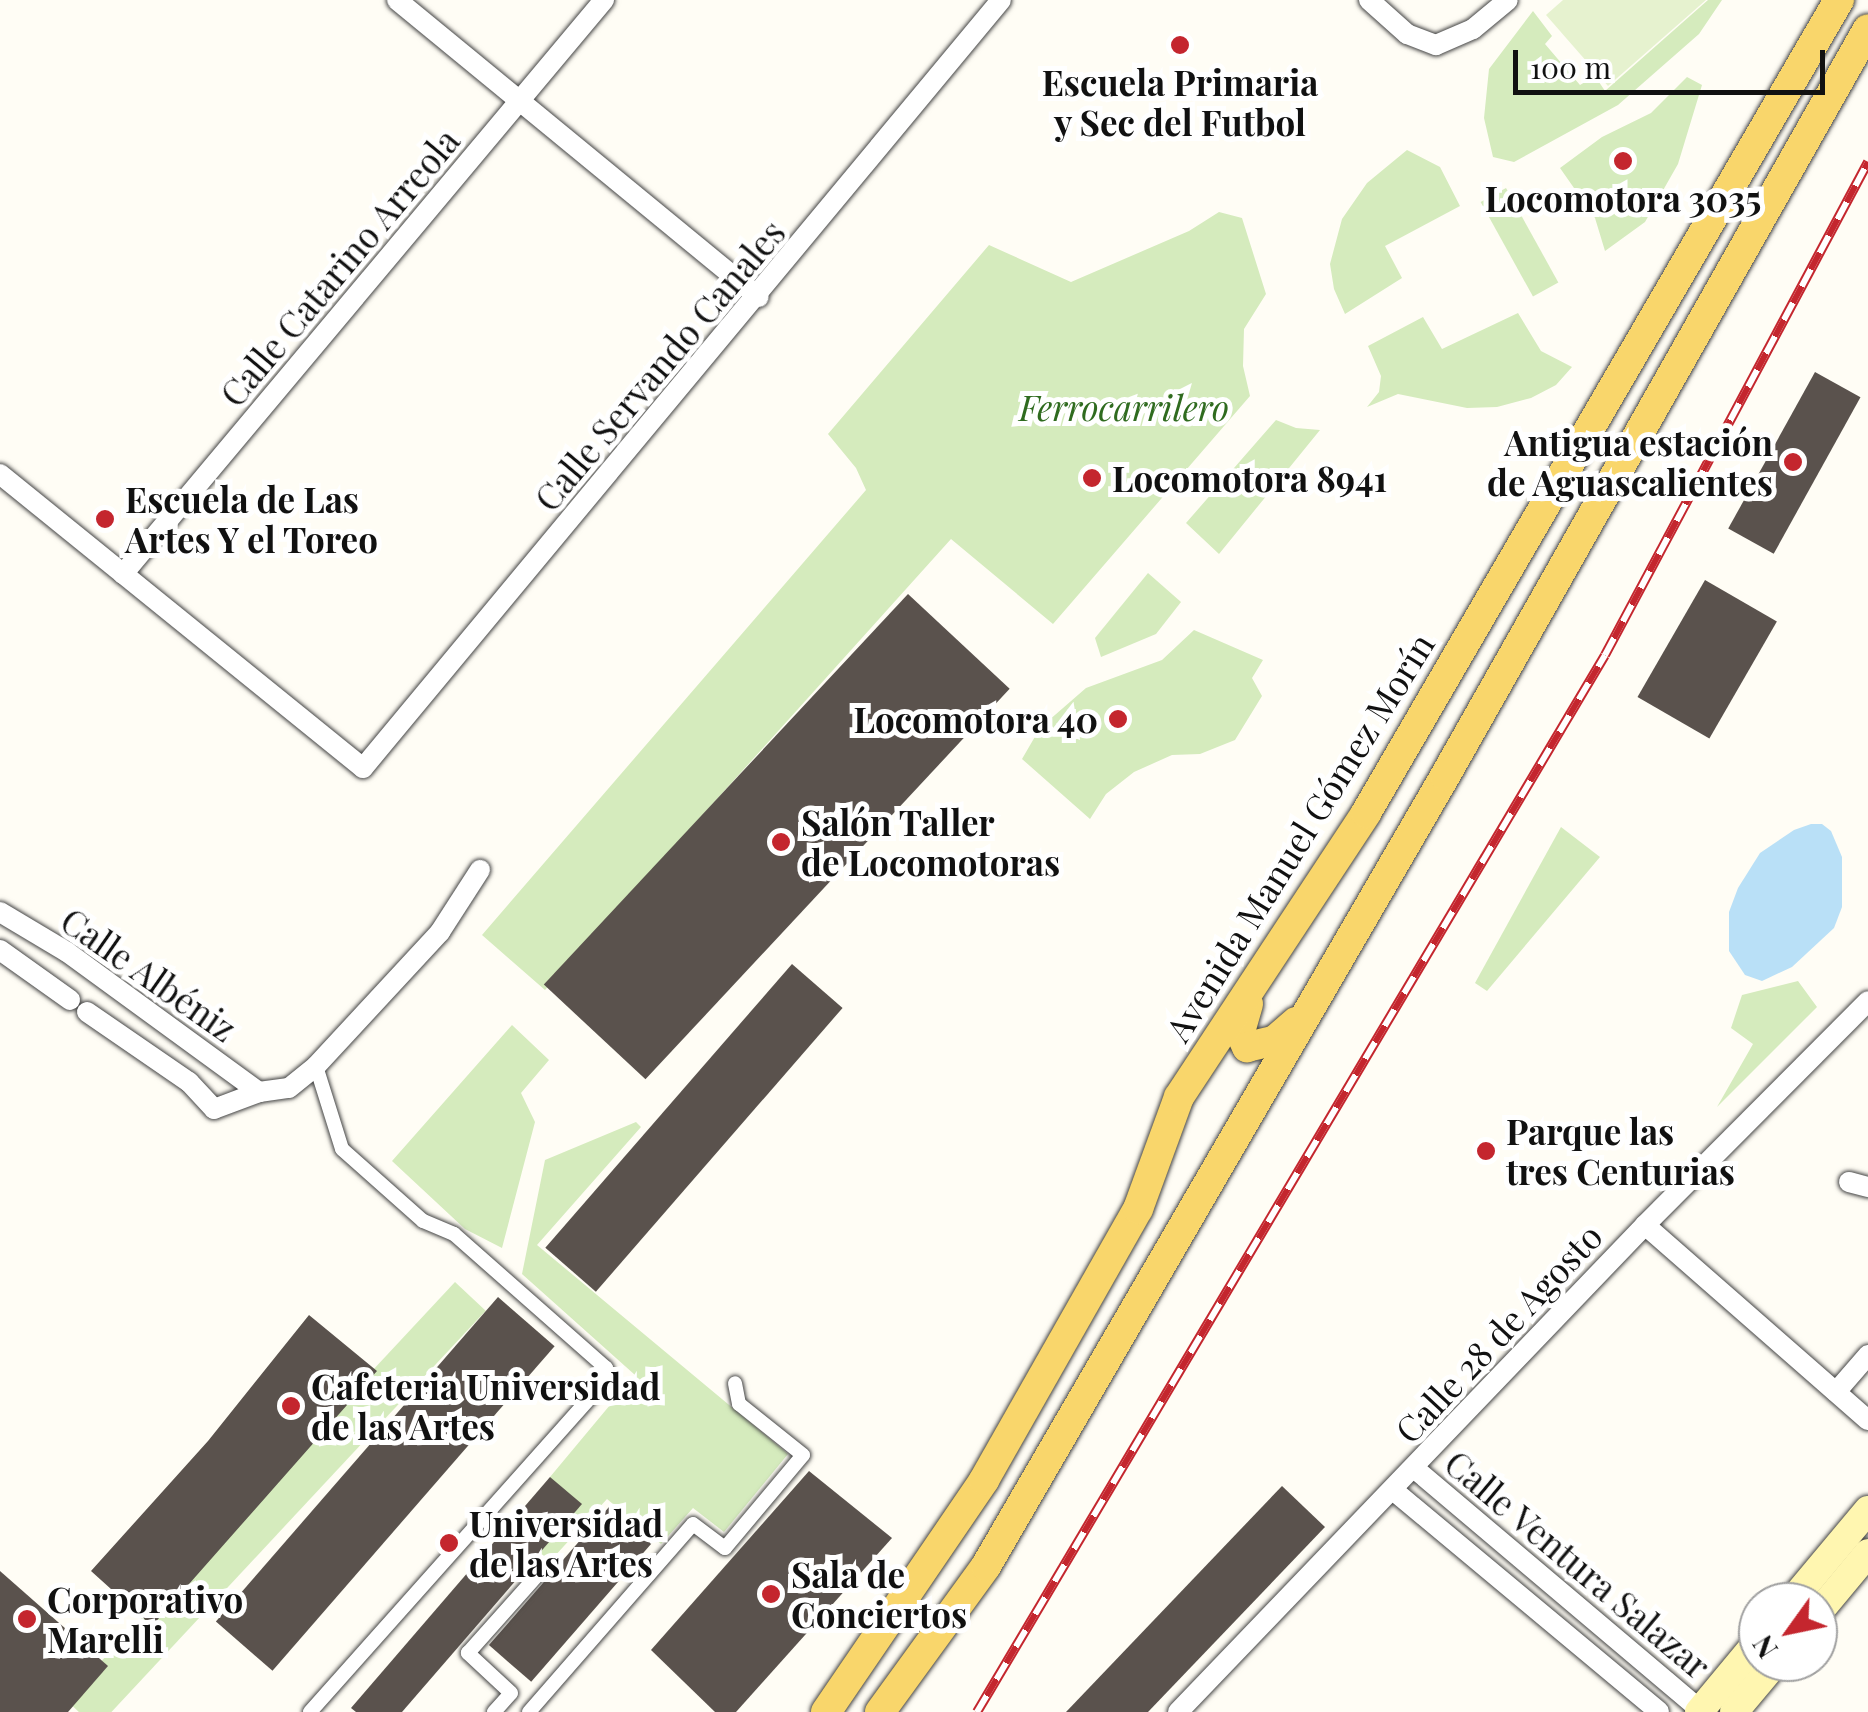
<!DOCTYPE html>
<meta charset="utf-8">
<style>
body{margin:0}
#map{position:relative;width:1868px;height:1712px;overflow:hidden;background:#fffdf5;font-family:"Playfair Display",serif}
div>[style]{position:absolute}
[style*='--x']{left:calc(var(--x)*1px);top:calc(var(--y)*1px);width:calc(var(--w)*1px);rotate:calc(var(--a)*1deg)}
.green>*{inset:0;background:#d5ebbd;transform-origin:0 0}
.pitch>*{inset:0;background:#e6f2cf}
.water>*{inset:0;background:#b9e0f7}
.building>*{inset:0;background:#5a524d;transform-origin:0 0}
.roads{filter:drop-shadow(0 0 2px #444) drop-shadow(0 0 2px #444)}
.pedestrian>*{height:14px;margin:-7px;padding:0 7px;transform-origin:7px;border-radius:7px;background:#fff}
.minor>*{height:20px;margin:-10px;padding:0 10px;transform-origin:10px;border-radius:10px;background:#fff}
.secondary>*{height:28px;margin:-14px;padding:0 14px;transform-origin:14px;border-radius:14px;background:#fff6b0}
.primary>*{height:30px;margin:-15px;padding:0 15px;transform-origin:15px;border-radius:15px;background:#f9d66b}
.rail>*{height:10px;margin-top:-5px;transform-origin:0;background:repeating-linear-gradient(90deg,#fff 0 19px,#c4262e 0 38px);box-sizing:border-box;border-block:2px solid #c4262e}
.dots>*{width:28px;height:28px;translate:-50% -50%;box-sizing:border-box;border:5px solid #fff;border-radius:50%}
span{translate:-50% -50%;white-space:nowrap;text-align:center;line-height:1.15;-webkit-text-stroke:10px #fff;paint-order:stroke}
.poi-label{font-size:35px;color:#111;font-weight:700}
.right{translate:-100% -50%;text-align:right}
.left{translate:0 -50%;text-align:left}
.street-label{font-size:35px;color:#111}
.park-label{font-size:35px;color:#2f6b1f;font-style:italic}
.north{position:absolute;left:1738px;top:1582px;width:100px;height:100px;box-sizing:border-box;background:#fff;border:2px solid #a0a0a0;border-radius:50%;rotate:237deg;font-size:28px;font-weight:700;line-height:40px;text-align:center;color:#111}
.north::after{content:'';display:block;margin:auto;width:35px;height:45px;background:#c4262e;clip-path:polygon(50% 0,100% 100%,50% 72%,0 100%)}
.scale{position:absolute;left:1513px;top:50px;width:312px;height:45px;box-sizing:border-box;border:5px solid #111;border-top:0;padding-left:12px;font-size:30px;line-height:35px;white-space:nowrap;color:#111;-webkit-text-stroke:8px #fff;paint-order:stroke}
</style>
<div id="map">
<div class="green">
<div style="clip-path:polygon(1708px 0,1722px 0,1699px 34px,1618px 105px,1514px 162px,1493px 157px,1484px 118px,1489px 69px,1533px 11px,1552px 36px,1545px 44px,1580px 85px,1595px 76px,1605px 91px)"></div>
<div style="clip-path:polygon(1687px 77px,1702px 85px,1678px 164px,1645px 222px,1605px 251px,1595px 218px,1560px 168px,1602px 137px,1651px 113px)"></div>
<div style="clip-path:polygon(1407px 150px,1440px 167px,1460px 206px,1385px 246px,1402px 278px,1345px 314px,1334px 289px,1330px 264px,1342px 219px,1367px 183px)"></div>
<div style="left:1506px;top:188px;width:108px;height:29px;rotate:61deg"></div>
<div style="clip-path:polygon(1219px 212px,1242px 218px,1266px 294px,1244px 329px,1243px 366px,1250px 396px,1053px 624px,951px 539px,545px 990px,482px 935px,866px 490px,856px 468px,828px 434px,989px 245px,1071px 282px,1189px 231px)"></div>
<div style="clip-path:polygon(1518px 313px,1541px 351px,1572px 367px,1556px 385px,1531px 398px,1497px 407px,1467px 408px,1398px 394px,1367px 407px,1379px 392px,1381px 376px,1368px 346px,1423px 317px,1442px 349px)"></div>
<div style="clip-path:polygon(1276px 420px,1296px 428px,1320px 430px,1219px 554px,1186px 523px)"></div>
<div style="clip-path:polygon(1148px 573px,1181px 602px,1156px 634px,1101px 657px,1095px 638px)"></div>
<div style="clip-path:polygon(1194px 630px,1263px 660px,1252px 678px,1262px 696px,1235px 740px,1200px 754px,1172px 755px,1134px 772px,1106px 794px,1090px 819px,1022px 759px,1040px 728px,1086px 688px,1162px 660px)"></div>
<div style="clip-path:polygon(1561px 827px,1600px 857px,1487px 991px,1475px 983px)"></div>
<div style="clip-path:polygon(1798px 981px,1817px 1007px,1717px 1107px,1753px 1044px,1731px 1028px,1742px 995px)"></div>
<div style="clip-path:polygon(512px 1025px,549px 1060px,521px 1093px,535px 1122px,502px 1248px,465px 1229px,392px 1161px)"></div>
<div style="clip-path:polygon(636px 1122px,641px 1127px,537px 1245px,788px 1454px,724px 1532px,693px 1508px,661px 1544px,607px 1499px,542px 1570px,533px 1560px,550px 1477px,635px 1375px,522px 1274px,545px 1160px)"></div>
<div style="left:455px;top:1282px;width:42px;height:571px;rotate:43deg"></div>
</div>
<div class="pitch">
<div style="clip-path:polygon(1563px 0,1706px 0,1608px 86px,1546px 15px)"></div>
</div>
<div class="water">
<div style="clip-path:polygon(1811px 824px,1822px 824px,1831px 831px,1842px 857px,1842px 907px,1834px 928px,1792px 967px,1762px 981px,1745px 975px,1729px 951px,1729px 912px,1738px 888px,1760px 853px,1794px 830px)"></div>
</div>
<div class="building">
<div style="left:1815px;top:372px;width:52px;height:179px;rotate:29deg"></div>
<div style="left:1705px;top:580px;width:83px;height:135px;rotate:30deg"></div>
<div style="left:908px;top:594px;width:139px;height:534px;rotate:43deg"></div>
<div style="left:792px;top:964px;width:67px;height:376px;rotate:41deg"></div>
<div style="left:498px;top:1297px;width:75px;height:430px;rotate:41deg"></div>
<div style="clip-path:polygon(309px 1315px,377px 1371px,152px 1626px,91px 1571px,208px 1441px)"></div>
<div style="clip-path:polygon(809px 1471px,892px 1538px,736px 1712px,715px 1712px,651px 1650px)"></div>
<div style="clip-path:polygon(550px 1477px,582px 1504px,402px 1712px,356px 1712px,351px 1708px)"></div>
<div style="clip-path:polygon(1282px 1486px,1325px 1527px,1148px 1712px,1066px 1712px)"></div>
<div style="left:609px;top:1507px;width:56px;height:183px;rotate:41deg"></div>
<div style="clip-path:polygon(0 1571px,108px 1666px,68px 1712px,0 1712px)"></div>
</div>
<div class="roads">
<div class="pedestrian">
<div style="--x:310;--y:1712;--w:450;--a:-48.3"></div>
<div style="--x:609;--y:1376;--w:9;--a:-111"></div>
<div style="--x:606;--y:1368;--w:203;--a:-138.6"></div>
<div style="--x:454;--y:1234;--w:34;--a:-157"></div>
<div style="--x:423;--y:1221;--w:108;--a:-138.4"></div>
<div style="--x:342;--y:1149;--w:87;--a:-107.4"></div>
<div style="--x:494;--y:1712;--w:25;--a:-48"></div>
<div style="--x:511;--y:1693;--w:59;--a:-137.1"></div>
<div style="--x:468;--y:1653;--w:111;--a:-48.3"></div>
<div style="--x:529;--y:1712;--w:249;--a:-48.9"></div>
<div style="--x:693;--y:1524;--w:40;--a:37"></div>
<div style="--x:725;--y:1548;--w:121;--a:-50"></div>
<div style="--x:803;--y:1455;--w:82;--a:-141.4"></div>
<div style="--x:739;--y:1404;--w:21;--a:-101"></div>
</div>
<div class="minor">
<div style="--x:397;--y:0;--w:468;--a:39.4"></div>
<div style="--x:1369;--y:0;--w:51;--a:41.8"></div>
<div style="--x:1407;--y:34;--w:31;--a:21"></div>
<div style="--x:1436;--y:45;--w:40;--a:-23.4"></div>
<div style="--x:1473;--y:29;--w:45;--a:-39.6"></div>
<div style="--x:0;--y:474;--w:467;--a:39"></div>
<div style="--x:363;--y:768;--w:998;--a:-50.28"></div>
<div style="--x:123;--y:574;--w:749;--a:-50.04"></div>
<div style="--x:0;--y:912;--w:78;--a:30.8"></div>
<div style="--x:67;--y:952;--w:238;--a:36.1"></div>
<div style="--x:0;--y:950;--w:86;--a:35.5"></div>
<div style="--x:87;--y:1012;--w:124;--a:34.5"></div>
<div style="--x:189;--y:1082;--w:37;--a:47"></div>
<div style="--x:214;--y:1109;--w:48;--a:-20.7"></div>
<div style="--x:259;--y:1092;--w:30;--a:-8"></div>
<div style="--x:289;--y:1088;--w:35;--a:-39"></div>
<div style="--x:316;--y:1066;--w:183;--a:-47.2"></div>
<div style="--x:440;--y:932;--w:74;--a:-57.2"></div>
<div style="--x:1849;--y:1182;--w:20;--a:15"></div>
<div style="--x:1645;--y:1225;--w:296;--a:41.2"></div>
<div style="--x:1836;--y:1392;--w:49;--a:-49.1"></div>
<div style="--x:1414;--y:1468;--w:375;--a:40.2"></div>
<div style="--x:1393;--y:1490;--w:346;--a:39.8"></div>
<div style="--x:1178;--y:1712;--w:675;--a:-46.2"></div>
<div style="--x:1645;--y:1225;--w:316;--a:-45.1"></div>
</div>
<div class="secondary">
<div style="--x:1791;--y:1602;--w:120;--a:-50.1"></div>
<div style="--x:1818;--y:1613;--w:78;--a:-50.2"></div>
<div style="--x:1699;--y:1712;--w:92;--a:-50.3"></div>
<div style="--x:1734;--y:1712;--w:65;--a:-50"></div>
</div>
<div class="primary">
<div style="--x:1248;--y:1004;--w:29;--a:106"></div>
<div style="--x:1240;--y:1032;--w:17;--a:65"></div>
<div style="--x:1247;--y:1047;--w:28;--a:-13"></div>
<div style="--x:1274;--y:1041;--w:29;--a:-41"></div>
<div style="--x:826;--y:1712;--w:281;--a:-55.7"></div>
<div style="--x:984;--y:1480;--w:312;--a:-60.4"></div>
<div style="--x:1138;--y:1209;--w:119;--a:-69.9"></div>
<div style="--x:1179;--y:1097;--w:340;--a:-56.6"></div>
<div style="--x:1366;--y:813;--w:941;--a:-59.81"></div>
<div style="--x:880;--y:1712;--w:180;--a:-54"></div>
<div style="--x:986;--y:1566;--w:914;--a:-59.84"></div>
<div style="--x:1445;--y:776;--w:858;--a:-60.48"></div>
</div>
</div>
<div class="rail">
<div style="--x:977;--y:1712;--w:1229;--a:-59.28"></div>
<div style="--x:1605;--y:655;--w:559;--a:-61.92"></div>
</div>
<div class="dots">
<div style="left:1180px;top:45px;background:#c4262e"></div>
<div style="left:1623px;top:161px;background:#c4262e"></div>
<div style="left:1793px;top:462px;background:#c4262e"></div>
<div style="left:1092px;top:478px;background:#c4262e"></div>
<div style="left:105px;top:519px;background:#c4262e"></div>
<div style="left:1118px;top:719px;background:#c4262e"></div>
<div style="left:781px;top:842px;background:#c4262e"></div>
<div style="left:1486px;top:1151px;background:#c4262e"></div>
<div style="left:291px;top:1406px;background:#c4262e"></div>
<div style="left:449px;top:1543px;background:#c4262e"></div>
<div style="left:771px;top:1594px;background:#c4262e"></div>
<div style="left:27px;top:1619px;background:#c4262e"></div>
</div>
<div class="poi-label">
<span style="left:1180px;top:102px">Escuela Primaria<br>y Sec del Futbol</span>
<span style="left:1623px;top:198px">Locomotora 3035</span>
<span class="right" style="left:1773px;top:462px">Antigua estación<br>de Aguascalientes</span>
<span class="left" style="left:1112px;top:478px">Locomotora 8941</span>
<span class="left" style="left:125px;top:519px">Escuela de Las<br>Artes Y el Toreo</span>
<span class="right" style="left:1098px;top:719px">Locomotora 40</span>
<span class="left" style="left:801px;top:842px">Salón Taller<br>de Locomotoras</span>
<span class="left" style="left:1506px;top:1151px">Parque las<br>tres Centurias</span>
<span class="left" style="left:311px;top:1406px">Cafeteria Universidad<br>de las Artes</span>
<span class="left" style="left:469px;top:1543px">Universidad<br>de las Artes</span>
<span class="left" style="left:791px;top:1594px">Sala de<br>Conciertos</span>
<span class="left" style="left:47px;top:1619px">Corporativo<br>Marelli</span>
</div>
<div class="street-label">
<span style="left:339px;top:267px;rotate:-50deg">Calle Catarino Arreola</span>
<span style="left:659px;top:365px;rotate:-50deg">Calle Servando Canales</span>
<span style="left:1299px;top:837px;rotate:-58deg">Avenida Manuel Gómez Morín</span>
<span style="left:149px;top:974px;rotate:35deg">Calle Albéniz</span>
<span style="left:1498px;top:1333px;rotate:-47deg">Calle 28 de Agosto</span>
<span style="left:1578px;top:1564px;rotate:40deg">Calle Ventura Salazar</span>
</div>
<div class="park-label">
<span style="left:1124px;top:407px">Ferrocarrilero</span>
</div>
<div class="north">N</div>
<div class="scale">100 m</div>
</div>
